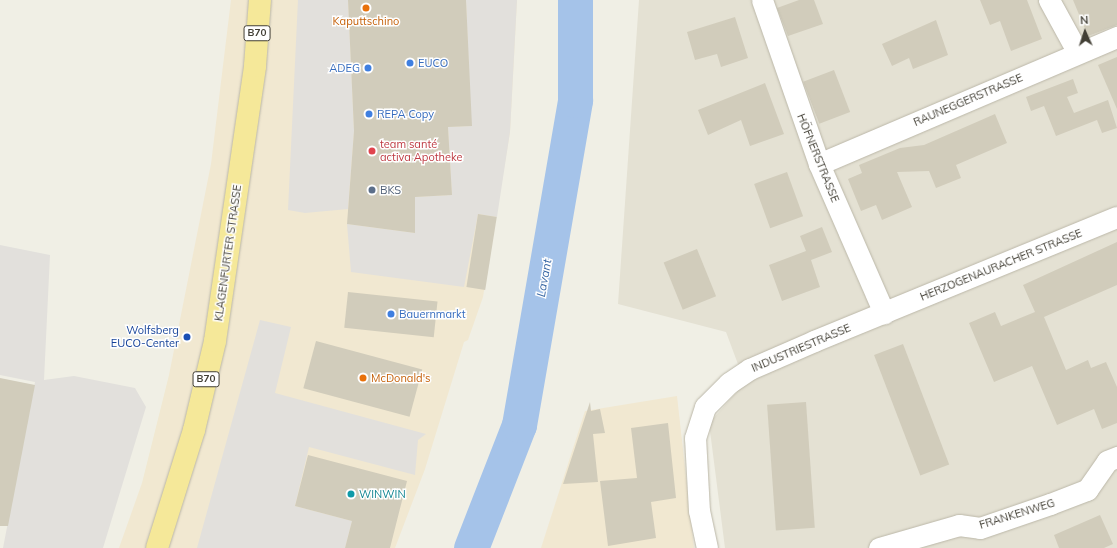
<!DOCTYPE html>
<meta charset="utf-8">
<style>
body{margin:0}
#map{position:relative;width:1117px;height:548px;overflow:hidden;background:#f0efe5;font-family:Mulish,sans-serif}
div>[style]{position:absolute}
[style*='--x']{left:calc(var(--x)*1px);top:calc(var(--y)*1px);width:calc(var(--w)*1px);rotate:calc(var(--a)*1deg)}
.residential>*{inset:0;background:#e4e1d3}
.commercial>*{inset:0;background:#f1e8d1}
.parking>*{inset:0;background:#e2e0dc}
.river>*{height:35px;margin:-17.5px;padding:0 17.5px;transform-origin:17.5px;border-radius:17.5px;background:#a5c3e9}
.building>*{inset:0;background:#d1ccbb;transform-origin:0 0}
.roads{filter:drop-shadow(0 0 1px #bbb7a8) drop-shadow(0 0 1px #bbb7a8)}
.minor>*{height:21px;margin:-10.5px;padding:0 10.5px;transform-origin:10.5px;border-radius:10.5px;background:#fff}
.primary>*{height:22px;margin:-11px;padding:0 11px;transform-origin:11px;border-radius:11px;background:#f5e899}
.dots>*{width:11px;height:11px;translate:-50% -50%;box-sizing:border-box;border:2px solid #fff;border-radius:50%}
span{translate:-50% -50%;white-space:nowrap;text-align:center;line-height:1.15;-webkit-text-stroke:3px #fff;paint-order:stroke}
.shield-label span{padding:1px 3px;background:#fff;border:1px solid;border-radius:3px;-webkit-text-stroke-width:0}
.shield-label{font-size:10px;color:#423f35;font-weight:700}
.food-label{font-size:11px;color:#c56008}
.left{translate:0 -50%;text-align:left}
.shop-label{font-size:11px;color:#366cbe}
.right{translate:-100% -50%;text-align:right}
.street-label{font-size:11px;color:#423f35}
.health-label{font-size:11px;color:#be3a42}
.service-label{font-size:11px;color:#4e5e75}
.transit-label{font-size:11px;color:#164399}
.culture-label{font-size:11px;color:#0d838f}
.water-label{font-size:12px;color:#3867a4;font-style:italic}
.north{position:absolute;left:1065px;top:12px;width:40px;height:40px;-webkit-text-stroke:3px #fff;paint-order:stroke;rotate:357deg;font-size:11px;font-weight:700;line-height:16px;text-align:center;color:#423f35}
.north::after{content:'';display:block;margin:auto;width:14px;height:18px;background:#423f35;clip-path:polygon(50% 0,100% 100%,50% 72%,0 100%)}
</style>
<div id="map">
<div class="residential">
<div style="clip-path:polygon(639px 0,1117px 0,1117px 548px,725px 548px,709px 423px,745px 383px,726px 332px,618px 304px)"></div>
</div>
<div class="commercial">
<div style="clip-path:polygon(231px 0,517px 0,510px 132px,483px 297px,468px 340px,464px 342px,425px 469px,395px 548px,119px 548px,142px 483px,169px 375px,211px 164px)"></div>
<div style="clip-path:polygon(677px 396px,694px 548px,541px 548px,585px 411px)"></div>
</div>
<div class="parking">
<div style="clip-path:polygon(298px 0,348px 0,354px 131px,348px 209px,305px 213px,288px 210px)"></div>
<div style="clip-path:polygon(466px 0,517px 0,510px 132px,497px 217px,478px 214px,464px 287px,351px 272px,347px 224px,415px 233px,415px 197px,452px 195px,448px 127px,471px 126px)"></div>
<div style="clip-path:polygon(0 245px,50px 255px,44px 380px,74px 376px,135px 388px,146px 407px,103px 548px,3px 548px,35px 382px,0 375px)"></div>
<div style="clip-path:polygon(260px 320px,291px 327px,275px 393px,426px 434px,418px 440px,415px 475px,309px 447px,295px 506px,352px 521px,345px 548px,197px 548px)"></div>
</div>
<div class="river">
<div style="--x:471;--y:548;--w:132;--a:-68.7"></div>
<div style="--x:519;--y:425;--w:330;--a:-80.2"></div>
<div style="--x:575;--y:100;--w:100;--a:-90"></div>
</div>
<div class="building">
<div style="clip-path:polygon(348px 0,466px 0,472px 126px,448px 127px,452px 195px,415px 197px,415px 233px,347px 224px,354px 131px)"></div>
<div style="clip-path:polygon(799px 0,814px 0,823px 24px,788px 36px,777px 8px)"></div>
<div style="clip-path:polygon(980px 0,1027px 0,1042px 39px,1011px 51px,1000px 21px,990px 25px)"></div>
<div style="clip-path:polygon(1073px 0,1117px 0,1117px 25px,1088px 36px)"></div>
<div style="clip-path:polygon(735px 17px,748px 58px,721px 67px,717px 54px,695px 60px,687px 32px)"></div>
<div style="clip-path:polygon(936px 20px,948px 55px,913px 69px,909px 58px,892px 66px,882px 44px)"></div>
<div style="clip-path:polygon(1117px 57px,1117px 109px,1098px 65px)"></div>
<div style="left:834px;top:70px;width:45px;height:33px;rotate:69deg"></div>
<div style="clip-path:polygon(1073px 79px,1078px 93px,1067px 97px,1074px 113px,1108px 100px,1117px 128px,1102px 133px,1097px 120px,1056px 136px,1044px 106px,1031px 111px,1026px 97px)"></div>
<div style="clip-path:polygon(765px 83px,784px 134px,750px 146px,741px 120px,708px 135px,698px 110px)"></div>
<div style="clip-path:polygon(995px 114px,1007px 143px,956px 165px,961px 178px,936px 188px,929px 171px,897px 172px,912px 207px,882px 220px,876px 205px,861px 211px,848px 179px,862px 173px,859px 165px,900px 148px,924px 145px)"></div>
<div style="left:787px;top:172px;width:47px;height:35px;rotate:70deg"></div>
<div style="left:478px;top:214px;width:19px;height:74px;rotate:9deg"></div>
<div style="clip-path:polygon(822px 227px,832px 252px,811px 260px,820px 287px,782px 301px,769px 265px,806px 251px,800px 236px)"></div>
<div style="clip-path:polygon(1117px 242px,1117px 285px,1044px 317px,1066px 370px,1088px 360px,1091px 368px,1106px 362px,1117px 387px,1117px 423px,1102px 429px,1094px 409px,1057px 425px,1032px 366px,994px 382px,969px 323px,995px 312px,1001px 326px,1035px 312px,1023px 285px)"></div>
<div style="left:697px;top:249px;width:51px;height:36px;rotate:68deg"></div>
<div style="left:348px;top:292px;width:90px;height:36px;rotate:6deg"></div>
<div style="left:316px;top:341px;width:110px;height:49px;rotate:15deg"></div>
<div style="left:903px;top:344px;width:129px;height:31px;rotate:69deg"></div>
<div style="clip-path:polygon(0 378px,35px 385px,8px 526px,0 526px)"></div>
<div style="clip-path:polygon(590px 402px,591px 411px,600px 409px,605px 433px,593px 434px,598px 482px,563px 484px)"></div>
<div style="left:806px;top:402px;width:126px;height:39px;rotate:86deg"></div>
<div style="clip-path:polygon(668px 423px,676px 498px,651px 502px,656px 538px,608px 546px,600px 481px,637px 478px,631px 428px)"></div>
<div style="clip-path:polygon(308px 455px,407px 481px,390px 548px,345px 548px,352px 521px,295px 506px)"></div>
<div style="clip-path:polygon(1100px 515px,1113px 544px,1104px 548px,1059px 548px,1054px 535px)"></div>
</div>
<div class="roads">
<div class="minor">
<div style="--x:762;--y:0;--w:174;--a:70.8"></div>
<div style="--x:819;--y:164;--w:163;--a:66.4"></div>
<div style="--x:1049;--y:0;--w:60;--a:61.3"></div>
<div style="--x:819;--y:164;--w:324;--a:-23.1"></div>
<div style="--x:707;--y:548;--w:38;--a:-102"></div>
<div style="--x:699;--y:511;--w:73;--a:-93.1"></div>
<div style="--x:695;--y:438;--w:33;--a:-72"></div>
<div style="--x:705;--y:407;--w:34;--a:-45"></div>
<div style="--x:729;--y:383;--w:25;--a:-34"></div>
<div style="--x:750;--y:369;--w:70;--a:-23.6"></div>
<div style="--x:814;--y:341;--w:327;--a:-22.3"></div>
<div style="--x:879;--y:548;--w:83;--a:-16"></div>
<div style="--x:959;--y:525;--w:21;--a:8"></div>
<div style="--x:980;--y:528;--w:74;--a:-18.9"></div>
<div style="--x:1050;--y:504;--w:40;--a:-21"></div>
<div style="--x:1087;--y:490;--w:35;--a:-55"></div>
<div style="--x:1107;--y:461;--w:11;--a:-22"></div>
</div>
<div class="primary">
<div style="--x:157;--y:548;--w:124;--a:-72.6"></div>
<div style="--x:194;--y:430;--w:91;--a:-76.7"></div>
<div style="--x:215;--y:341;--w:278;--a:-81.7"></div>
<div style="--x:255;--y:66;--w:66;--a:-85.7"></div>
</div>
</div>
<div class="dots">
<div style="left:366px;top:8px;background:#e8710a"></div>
<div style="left:410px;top:63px;background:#3f7fe0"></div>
<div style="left:368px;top:68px;background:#3f7fe0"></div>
<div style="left:369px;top:114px;background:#3f7fe0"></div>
<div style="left:372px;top:151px;background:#e0444e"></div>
<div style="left:372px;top:190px;background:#5c6f8a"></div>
<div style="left:391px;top:314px;background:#3f7fe0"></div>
<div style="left:187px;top:337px;background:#1a4fb4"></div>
<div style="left:363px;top:378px;background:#e8710a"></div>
<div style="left:351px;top:494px;background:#0f9aa8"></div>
</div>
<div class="shield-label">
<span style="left:257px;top:33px">B70</span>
<span style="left:206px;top:379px">B70</span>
</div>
<div class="food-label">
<span style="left:366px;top:21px">Kaputtschino</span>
<span class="left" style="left:371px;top:378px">McDonald's</span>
</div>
<div class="shop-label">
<span class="left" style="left:418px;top:63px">EUCO</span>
<span class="right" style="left:360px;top:68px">ADEG</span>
<span class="left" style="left:377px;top:114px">REPA Copy</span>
<span class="left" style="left:399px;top:314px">Bauernmarkt</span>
</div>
<div class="street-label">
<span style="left:968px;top:100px;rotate:-23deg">RAUNEGGERSTRASSE</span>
<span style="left:818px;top:158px;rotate:68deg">HÖFNERSTRASSE</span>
<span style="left:228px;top:253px;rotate:-82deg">KLAGENFURTER STRASSE</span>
<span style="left:1001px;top:265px;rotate:-22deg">HERZOGENAURACHER STRASSE</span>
<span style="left:801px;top:348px;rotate:-23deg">INDUSTRIESTRASSE</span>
<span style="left:1017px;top:514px;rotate:-17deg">FRANKENWEG</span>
</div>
<div class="health-label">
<span class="left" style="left:380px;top:151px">team santé<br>activa Apotheke</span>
</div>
<div class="service-label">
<span class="left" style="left:380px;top:190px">BKS</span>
</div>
<div class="transit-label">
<span class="right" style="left:179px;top:337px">Wolfsberg<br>EUCO-Center</span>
</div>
<div class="culture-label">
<span class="left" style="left:359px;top:494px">WINWIN</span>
</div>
<div class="water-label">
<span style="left:544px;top:278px;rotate:-80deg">Lavant</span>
</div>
<div class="north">N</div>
</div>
